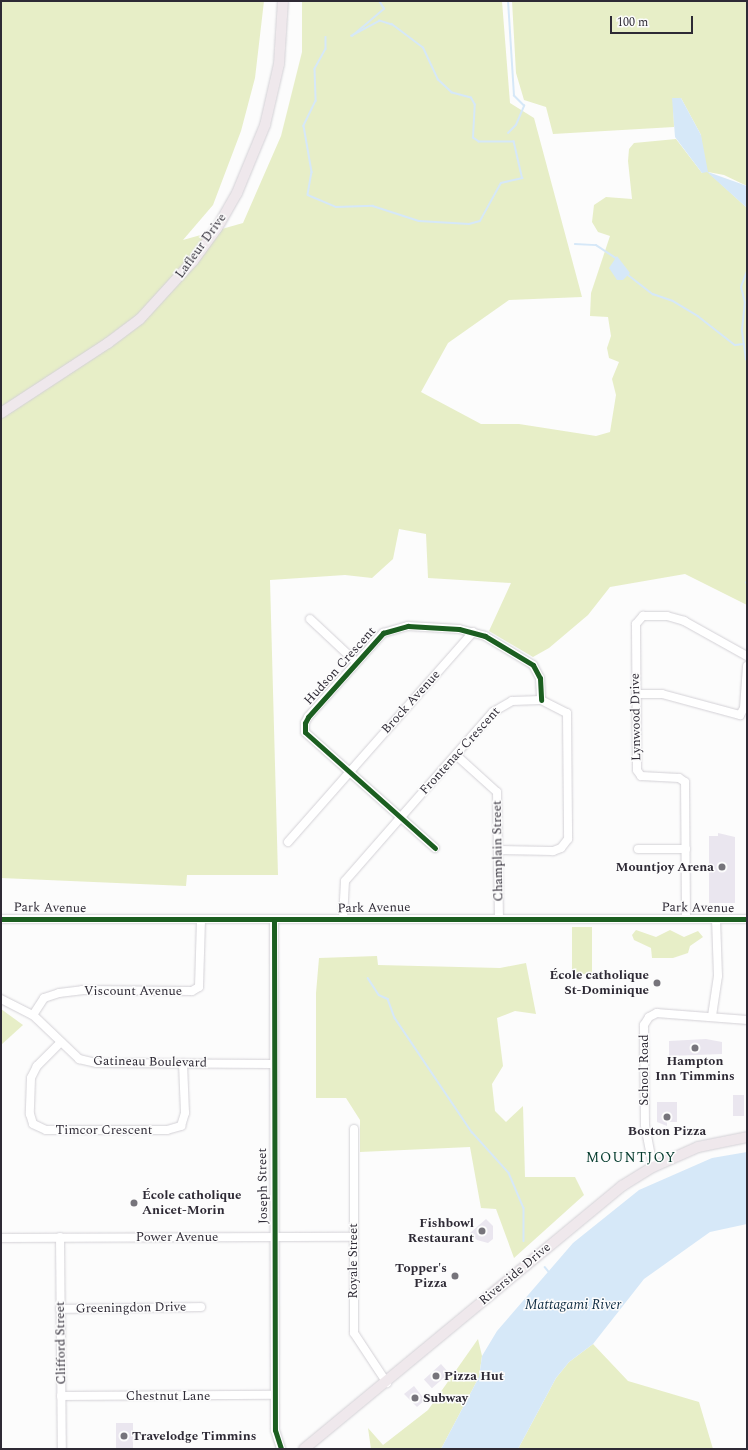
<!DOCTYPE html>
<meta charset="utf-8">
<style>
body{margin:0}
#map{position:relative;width:748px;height:1450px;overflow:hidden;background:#fcfcfc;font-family:Spectral,serif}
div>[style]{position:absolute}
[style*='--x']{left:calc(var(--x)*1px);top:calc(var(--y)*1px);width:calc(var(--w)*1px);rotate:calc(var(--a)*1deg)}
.green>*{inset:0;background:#e7eec7;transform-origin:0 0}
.water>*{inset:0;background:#d6e8f8}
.stream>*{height:1.5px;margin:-0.75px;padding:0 0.75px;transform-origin:0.75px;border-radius:0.75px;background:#d6e8f8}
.building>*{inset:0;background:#eae6ef;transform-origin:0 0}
.roads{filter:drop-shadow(0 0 1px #d3d1d6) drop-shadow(0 0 1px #d3d1d6)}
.minor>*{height:8px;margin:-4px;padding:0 4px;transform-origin:4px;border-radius:4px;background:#fff}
.major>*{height:10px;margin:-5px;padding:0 5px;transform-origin:5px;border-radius:5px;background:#efe8ec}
.cycleway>*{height:5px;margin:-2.5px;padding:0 2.5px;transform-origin:2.5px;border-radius:2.5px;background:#1b5e20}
.dots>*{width:11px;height:11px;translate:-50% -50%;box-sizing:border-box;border:2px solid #fcfcfc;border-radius:50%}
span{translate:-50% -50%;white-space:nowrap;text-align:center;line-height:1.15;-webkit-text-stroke:3px #fcfcfc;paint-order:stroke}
.street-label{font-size:13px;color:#2e2a35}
.poi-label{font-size:13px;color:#2e2a35;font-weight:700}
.right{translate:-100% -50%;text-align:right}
.left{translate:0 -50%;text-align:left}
.neighbourhood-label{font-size:14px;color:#033a2c;letter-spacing:1px}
.water-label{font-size:14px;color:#102d44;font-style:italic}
.frame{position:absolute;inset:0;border:2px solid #2e2a35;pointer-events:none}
.scale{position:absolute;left:610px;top:16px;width:83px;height:18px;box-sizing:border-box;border:2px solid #2e2a35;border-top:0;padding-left:5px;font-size:12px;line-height:14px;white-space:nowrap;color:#2e2a35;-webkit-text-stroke:3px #fcfcfc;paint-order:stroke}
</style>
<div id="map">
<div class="green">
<div style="clip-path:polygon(1px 1px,264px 1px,255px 78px,241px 131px,213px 205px,183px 240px,243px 223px,281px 136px,302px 52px,302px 1px,502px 1px,510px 103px,534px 118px,582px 297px,509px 300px,448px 343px,421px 392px,481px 424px,519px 424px,596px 436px,610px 432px,616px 395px,612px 379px,619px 362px,609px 358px,607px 348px,611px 336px,608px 317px,590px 316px,591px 293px,610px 236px,598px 232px,592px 222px,594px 205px,606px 197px,632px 199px,628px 161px,629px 149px,634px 143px,676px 139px,702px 173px,701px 135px,681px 98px,673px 98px,674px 127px,553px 134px,546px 107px,524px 100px,516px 73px,512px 1px,747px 1px,747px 186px,724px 175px,708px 172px,747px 208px,747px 605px,685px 574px,610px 587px,588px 615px,549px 648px,533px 657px,489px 631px,511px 583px,428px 578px,426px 534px,399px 529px,393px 559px,372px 578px,345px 575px,270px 580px,278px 875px,187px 875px,186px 886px,1px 878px)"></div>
<div style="left:572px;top:927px;width:20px;height:47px"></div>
<div style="clip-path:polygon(636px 930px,656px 937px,670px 930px,684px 937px,698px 931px,703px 937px,690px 946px,688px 953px,673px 958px,652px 958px,651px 948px,634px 940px,632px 935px)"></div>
<div style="clip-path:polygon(377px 956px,378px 965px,500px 968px,526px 963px,536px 1014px,515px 1011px,497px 1018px,503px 1066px,492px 1084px,495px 1111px,506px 1122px,523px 1106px,525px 1177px,575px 1177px,584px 1195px,514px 1258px,496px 1209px,481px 1208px,470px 1147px,360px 1152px,360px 1120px,346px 1098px,316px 1098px,316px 993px,319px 958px)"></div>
<div style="clip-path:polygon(1px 1009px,23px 1025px,1px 1045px)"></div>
<div style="clip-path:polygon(478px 1339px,482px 1356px,479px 1377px,441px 1449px,371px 1449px,368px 1428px,383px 1445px,428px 1410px)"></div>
<div style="clip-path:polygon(593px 1344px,628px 1381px,699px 1402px,713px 1449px,518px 1449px,556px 1378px,569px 1362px)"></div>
</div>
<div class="water">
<div style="clip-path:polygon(672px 98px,681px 98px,701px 135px,708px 172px,747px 186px,747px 208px,707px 172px,702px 173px,675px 137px)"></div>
<div style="clip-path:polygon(617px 256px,630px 273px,623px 280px,617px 280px,609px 268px)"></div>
<div style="clip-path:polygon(747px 1152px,747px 1224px,710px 1232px,644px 1279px,593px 1344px,569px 1362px,556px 1378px,518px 1449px,441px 1449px,479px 1377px,482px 1356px,497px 1331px,573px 1243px,639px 1190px,712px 1158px)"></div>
</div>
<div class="stream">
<div style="--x:326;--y:37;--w:12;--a:90"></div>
<div style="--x:326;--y:49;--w:23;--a:119"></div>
<div style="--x:315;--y:69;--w:32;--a:88"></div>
<div style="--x:316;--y:101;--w:28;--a:116"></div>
<div style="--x:304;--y:126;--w:47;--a:80.1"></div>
<div style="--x:312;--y:172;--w:23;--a:100"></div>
<div style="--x:308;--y:195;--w:30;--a:23"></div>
<div style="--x:336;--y:207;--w:37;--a:-2"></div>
<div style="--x:373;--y:206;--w:48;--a:18.1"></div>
<div style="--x:419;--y:221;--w:50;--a:3.4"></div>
<div style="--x:469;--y:224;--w:11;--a:-15"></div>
<div style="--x:480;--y:221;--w:43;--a:-61.1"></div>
<div style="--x:501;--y:183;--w:22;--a:-13"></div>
<div style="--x:522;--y:178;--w:37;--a:-103"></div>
<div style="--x:514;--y:142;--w:35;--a:180"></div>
<div style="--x:479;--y:142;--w:7;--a:-146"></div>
<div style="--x:473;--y:138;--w:33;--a:-87"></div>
<div style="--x:475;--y:105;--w:8;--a:-120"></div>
<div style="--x:471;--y:98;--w:20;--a:-165"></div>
<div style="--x:452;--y:93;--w:19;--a:-137"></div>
<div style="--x:438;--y:80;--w:35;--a:-115"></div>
<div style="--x:423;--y:48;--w:39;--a:-143"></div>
<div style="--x:392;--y:25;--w:13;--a:-162"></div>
<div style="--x:380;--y:21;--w:32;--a:152"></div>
<div style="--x:352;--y:36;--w:42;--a:-40.2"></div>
<div style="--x:384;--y:9;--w:9;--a:-122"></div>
<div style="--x:508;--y:133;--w:11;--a:-45"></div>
<div style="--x:516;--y:125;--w:21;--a:-67"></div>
<div style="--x:524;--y:106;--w:14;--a:-135"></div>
<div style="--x:514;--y:96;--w:95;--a:-93.6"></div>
<div style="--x:575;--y:244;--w:21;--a:3"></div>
<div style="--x:596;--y:245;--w:24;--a:33"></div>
<div style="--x:627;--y:274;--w:33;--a:38"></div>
<div style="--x:653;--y:294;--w:21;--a:19"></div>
<div style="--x:673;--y:301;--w:29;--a:31"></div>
<div style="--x:698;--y:316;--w:47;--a:38.1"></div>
<div style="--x:735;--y:345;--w:9;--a:-6"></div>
<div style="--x:746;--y:360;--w:30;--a:-98"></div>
<div style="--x:742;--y:330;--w:27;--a:-84"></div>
<div style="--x:745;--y:303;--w:16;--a:-104"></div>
<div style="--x:741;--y:287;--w:17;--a:-69"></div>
<div style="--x:746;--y:583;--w:2;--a:-63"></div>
<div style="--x:368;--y:978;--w:20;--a:57"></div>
<div style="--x:379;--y:995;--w:10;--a:24"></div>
<div style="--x:388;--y:999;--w:20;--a:70"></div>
<div style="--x:395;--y:1018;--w:138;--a:56"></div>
<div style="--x:472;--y:1132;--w:55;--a:47.9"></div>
<div style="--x:509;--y:1173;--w:38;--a:67"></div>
<div style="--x:524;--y:1208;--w:33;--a:90"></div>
<div style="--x:545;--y:1267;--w:6;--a:51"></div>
</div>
<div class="building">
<div style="clip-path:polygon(718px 833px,735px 837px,735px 903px,709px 903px,709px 836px,718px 836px)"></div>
<div style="clip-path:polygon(706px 1039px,722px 1042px,722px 1054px,669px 1056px,669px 1041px)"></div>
<div style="left:733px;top:1095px;width:11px;height:21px"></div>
<div style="clip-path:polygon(657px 1102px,677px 1102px,677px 1122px,667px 1122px,667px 1126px,657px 1122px)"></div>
<div style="clip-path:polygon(486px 1219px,493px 1226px,493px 1239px,488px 1243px,477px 1240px,470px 1233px)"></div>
<div style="left:441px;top:1364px;width:12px;height:23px;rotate:48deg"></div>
<div style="clip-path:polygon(414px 1386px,425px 1400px,417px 1407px,404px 1394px)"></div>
<div style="left:116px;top:1423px;width:17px;height:26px"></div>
</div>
<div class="roads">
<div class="minor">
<div style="--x:310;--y:619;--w:63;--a:43.1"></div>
<div style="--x:636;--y:694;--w:26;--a:0"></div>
<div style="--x:662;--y:694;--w:81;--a:15.1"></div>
<div style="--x:740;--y:715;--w:8;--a:-60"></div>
<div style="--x:744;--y:708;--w:42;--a:-85.9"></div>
<div style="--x:456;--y:755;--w:55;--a:42.1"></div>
<div style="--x:497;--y:792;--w:126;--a:89.1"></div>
<div style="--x:288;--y:842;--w:280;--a:-48.6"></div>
<div style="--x:435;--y:848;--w:174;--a:-138.3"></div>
<div style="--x:305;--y:732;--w:9;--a:-90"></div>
<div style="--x:305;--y:723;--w:7;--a:-63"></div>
<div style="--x:308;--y:717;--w:113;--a:-48.2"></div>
<div style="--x:383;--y:633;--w:26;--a:-16"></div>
<div style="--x:408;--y:626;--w:51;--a:3.4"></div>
<div style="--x:459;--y:629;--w:27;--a:15"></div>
<div style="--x:485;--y:636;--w:56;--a:31.1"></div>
<div style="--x:533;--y:665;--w:15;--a:62"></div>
<div style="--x:540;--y:678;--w:22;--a:87"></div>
<div style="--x:638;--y:849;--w:48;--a:0"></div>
<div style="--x:1;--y:919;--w:746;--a:0"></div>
<div style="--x:343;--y:919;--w:38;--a:-87"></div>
<div style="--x:345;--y:881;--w:225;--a:-48.8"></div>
<div style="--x:493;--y:712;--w:22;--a:-30"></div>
<div style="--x:512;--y:701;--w:29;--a:-2"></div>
<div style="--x:541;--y:700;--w:29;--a:27"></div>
<div style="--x:567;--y:713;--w:126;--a:89.5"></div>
<div style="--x:568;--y:839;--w:11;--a:128"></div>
<div style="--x:561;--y:848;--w:9;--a:159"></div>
<div style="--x:553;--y:851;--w:54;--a:-178.9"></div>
<div style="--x:686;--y:919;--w:137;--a:-90.4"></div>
<div style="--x:685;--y:782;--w:7;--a:-146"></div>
<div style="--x:679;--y:778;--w:38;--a:-177"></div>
<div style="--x:641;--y:776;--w:7;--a:-124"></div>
<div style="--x:637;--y:770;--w:146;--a:-90.4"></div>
<div style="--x:636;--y:624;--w:11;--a:-49"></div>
<div style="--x:643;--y:616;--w:24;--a:0"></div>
<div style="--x:667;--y:616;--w:18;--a:16"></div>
<div style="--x:684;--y:621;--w:72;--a:29.1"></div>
<div style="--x:274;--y:921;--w:509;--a:89.89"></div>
<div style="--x:275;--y:1430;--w:20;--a:72"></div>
<div style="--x:1;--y:999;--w:36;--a:27"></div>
<div style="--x:33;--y:1015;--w:64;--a:43.7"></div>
<div style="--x:79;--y:1059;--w:18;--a:13"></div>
<div style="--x:97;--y:1063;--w:176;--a:0.3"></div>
<div style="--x:33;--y:1015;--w:20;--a:-57"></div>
<div style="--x:44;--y:998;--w:16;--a:-18"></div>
<div style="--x:59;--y:993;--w:23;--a:-7"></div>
<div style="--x:82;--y:990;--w:110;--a:0.5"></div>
<div style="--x:192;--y:991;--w:8;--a:-30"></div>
<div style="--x:199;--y:987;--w:66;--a:-88.3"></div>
<div style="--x:712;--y:1016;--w:40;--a:-81.5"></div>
<div style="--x:718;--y:976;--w:57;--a:-92"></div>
<div style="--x:60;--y:1043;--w:33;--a:135"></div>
<div style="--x:37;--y:1066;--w:13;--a:117"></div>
<div style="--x:31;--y:1078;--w:36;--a:92"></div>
<div style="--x:30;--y:1114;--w:10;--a:73"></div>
<div style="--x:33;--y:1124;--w:14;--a:25"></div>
<div style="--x:46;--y:1130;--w:121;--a:0"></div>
<div style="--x:167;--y:1130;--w:15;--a:-16"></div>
<div style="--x:181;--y:1126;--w:14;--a:-73"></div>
<div style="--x:185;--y:1113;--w:50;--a:-92.3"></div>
<div style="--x:354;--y:1129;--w:204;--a:90"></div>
<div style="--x:354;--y:1333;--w:60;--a:56.6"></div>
<div style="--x:653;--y:1167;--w:43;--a:-100.8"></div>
<div style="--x:645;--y:1125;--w:100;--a:-90.6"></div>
<div style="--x:644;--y:1025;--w:9;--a:-58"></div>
<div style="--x:649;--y:1017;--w:9;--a:-27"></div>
<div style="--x:657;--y:1013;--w:90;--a:4.4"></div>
<div style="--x:60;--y:1237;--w:212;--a:89.5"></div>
<div style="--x:1;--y:1238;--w:352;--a:-0.2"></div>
<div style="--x:60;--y:1309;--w:141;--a:-0.8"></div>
<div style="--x:61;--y:1396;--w:213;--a:-0.3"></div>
</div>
<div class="major">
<div style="--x:1;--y:413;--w:128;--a:-33.2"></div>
<div style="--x:108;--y:343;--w:40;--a:-37"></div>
<div style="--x:140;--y:319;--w:79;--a:-47.6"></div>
<div style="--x:193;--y:261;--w:41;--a:-54"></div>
<div style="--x:217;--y:228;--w:40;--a:-60.3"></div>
<div style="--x:237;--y:193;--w:74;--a:-67.6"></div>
<div style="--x:265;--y:125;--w:63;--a:-77.1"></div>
<div style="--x:279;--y:64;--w:63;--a:-86.4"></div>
<div style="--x:304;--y:1449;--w:413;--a:-39.6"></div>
<div style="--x:622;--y:1186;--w:36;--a:-32"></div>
<div style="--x:653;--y:1167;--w:49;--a:-24"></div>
<div style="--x:698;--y:1147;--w:50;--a:-11.5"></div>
</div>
</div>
<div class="cycleway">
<div style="--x:435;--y:848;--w:174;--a:-138.3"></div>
<div style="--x:305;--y:732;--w:9;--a:-90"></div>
<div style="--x:305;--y:723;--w:7;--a:-63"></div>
<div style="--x:308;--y:717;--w:113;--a:-48.2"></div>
<div style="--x:383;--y:633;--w:26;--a:-16"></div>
<div style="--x:408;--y:626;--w:51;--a:3.4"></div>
<div style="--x:459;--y:629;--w:27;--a:15"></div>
<div style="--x:485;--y:636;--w:56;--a:31.1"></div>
<div style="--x:533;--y:665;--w:15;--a:62"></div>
<div style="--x:540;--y:678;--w:22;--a:87"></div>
<div style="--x:1;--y:919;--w:746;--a:0"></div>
<div style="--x:274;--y:921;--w:509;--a:89.89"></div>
<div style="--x:275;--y:1430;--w:20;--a:72"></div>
</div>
<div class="dots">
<div style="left:722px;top:867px;background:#76747b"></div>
<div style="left:657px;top:983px;background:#76747b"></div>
<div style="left:695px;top:1048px;background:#76747b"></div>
<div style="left:667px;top:1117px;background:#76747b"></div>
<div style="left:134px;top:1203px;background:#76747b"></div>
<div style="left:482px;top:1231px;background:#76747b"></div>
<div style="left:455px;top:1276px;background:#76747b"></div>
<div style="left:436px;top:1376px;background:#76747b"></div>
<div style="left:415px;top:1398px;background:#76747b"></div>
<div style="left:124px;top:1436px;background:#76747b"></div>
</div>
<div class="street-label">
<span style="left:201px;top:246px;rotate:-54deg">Lafleur Drive</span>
<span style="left:340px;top:666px;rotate:-48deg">Hudson Crescent</span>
<span style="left:411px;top:702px;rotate:-48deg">Brock Avenue</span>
<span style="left:636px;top:717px;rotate:-91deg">Lynwood Drive</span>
<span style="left:460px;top:751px;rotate:-48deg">Frontenac Crescent</span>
<span style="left:498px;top:851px;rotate:-91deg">Champlain Street</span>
<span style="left:50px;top:908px;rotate:1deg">Park Avenue</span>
<span style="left:374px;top:908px;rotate:-1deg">Park Avenue</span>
<span style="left:698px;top:908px;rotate:1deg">Park Avenue</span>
<span style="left:133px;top:991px">Viscount Avenue</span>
<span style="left:150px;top:1062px;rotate:1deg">Gatineau Boulevard</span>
<span style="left:644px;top:1070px;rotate:-90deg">School Road</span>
<span style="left:104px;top:1130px">Timcor Crescent</span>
<span style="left:263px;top:1186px;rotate:-91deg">Joseph Street</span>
<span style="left:177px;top:1237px">Power Avenue</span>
<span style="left:353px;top:1261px;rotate:-90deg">Royale Street</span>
<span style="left:515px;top:1274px;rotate:-40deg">Riverside Drive</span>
<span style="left:131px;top:1308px;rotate:-1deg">Greeningdon Drive</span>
<span style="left:61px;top:1343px;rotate:-91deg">Clifford Street</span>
<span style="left:168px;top:1396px">Chestnut Lane</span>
</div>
<div class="poi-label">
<span class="right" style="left:714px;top:867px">Mountjoy Arena</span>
<span class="right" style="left:649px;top:983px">École catholique<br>St-Dominique</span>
<span style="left:695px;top:1069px">Hampton<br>Inn Timmins</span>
<span style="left:667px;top:1131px">Boston Pizza</span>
<span class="left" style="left:142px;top:1203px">École catholique<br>Anicet-Morin</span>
<span class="right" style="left:474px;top:1231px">Fishbowl<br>Restaurant</span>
<span class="right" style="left:447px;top:1276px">Topper's<br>Pizza</span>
<span class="left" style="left:444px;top:1376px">Pizza Hut</span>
<span class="left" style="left:423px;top:1398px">Subway</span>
<span class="left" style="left:132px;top:1436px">Travelodge Timmins</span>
</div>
<div class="neighbourhood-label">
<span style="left:631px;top:1158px">MOUNTJOY</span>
</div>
<div class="water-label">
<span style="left:573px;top:1305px">Mattagami River</span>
</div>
<div class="frame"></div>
<div class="scale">100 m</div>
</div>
